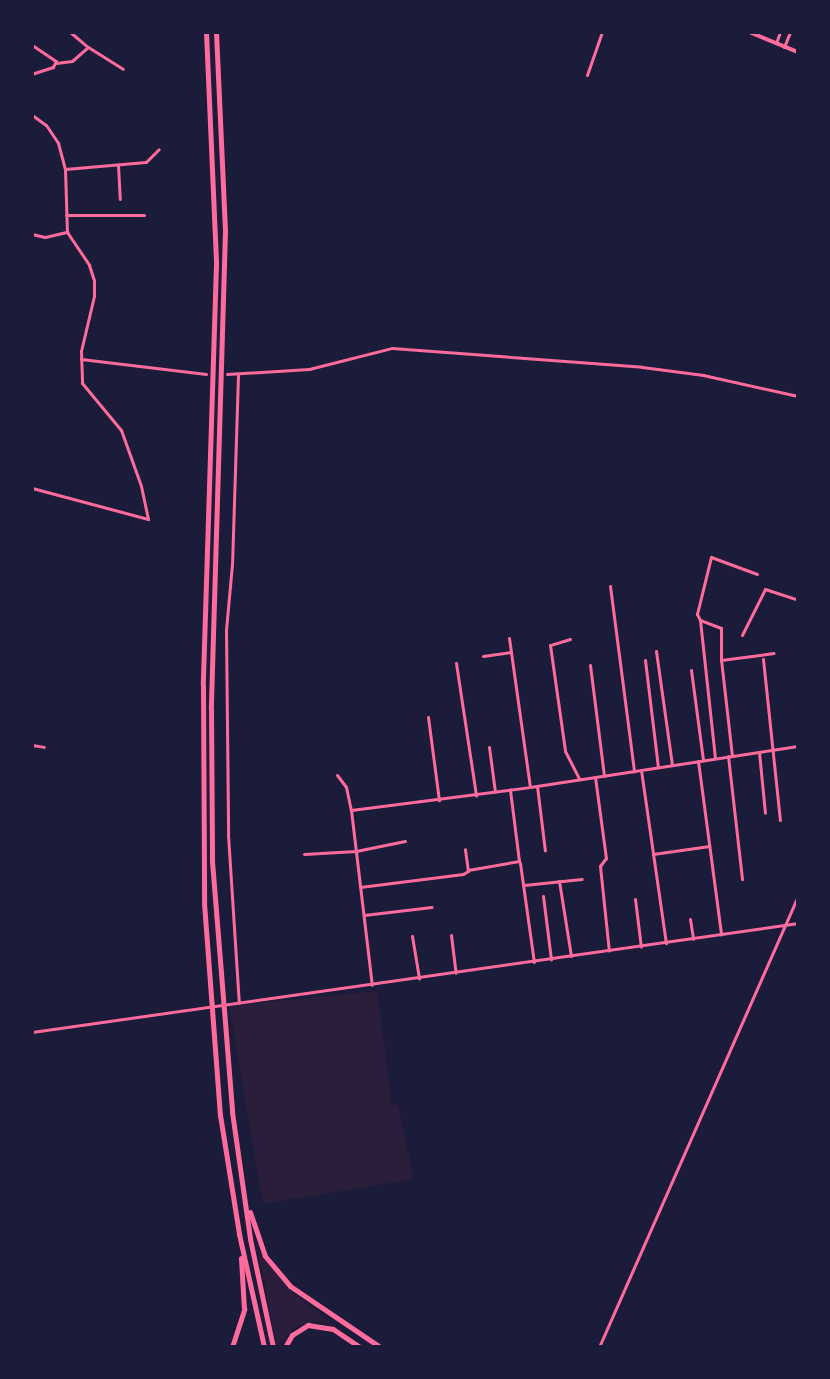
<!DOCTYPE html>
<style>
body{margin:0}
#map{position:relative;width:830px;height:1379px;overflow:hidden;background:#1b1b3a;font-family:"Space Grotesk",sans-serif}
div>[style]{position:absolute}
[style*='--x']{left:calc(var(--x)*1px);top:calc(var(--y)*1px);width:calc(var(--w)*1px);rotate:calc(var(--a)*1deg)}
.green>*{inset:0;background:#2a1e3b}
.minor>*{height:3px;margin:-1.5px;padding:0 1.5px;transform-origin:1.5px;border-radius:1.5px;background:#ff6b9d}
.tertiary>*{height:3px;margin:-1.5px;padding:0 1.5px;transform-origin:1.5px;border-radius:1.5px;background:#ff6b9d}
.secondary>*{height:4px;margin:-2px;padding:0 2px;transform-origin:2px;border-radius:2px;background:#ff6b9d}
.motorway>*{height:5px;margin:-2.5px;padding:0 2.5px;transform-origin:2.5px;border-radius:2.5px;background:#ff6b9d}
span{translate:-50% -50%;white-space:nowrap;text-align:center;line-height:1.15;-webkit-text-stroke:8px #1b1b3a;paint-order:stroke}
.frame{position:absolute;inset:0;border:34px solid #1b1b3a;pointer-events:none}
</style>
<div id="map">
<div class="green">
<div style="clip-path:polygon(377px 991px,392px 1105px,398px 1104px,414px 1179px,263px 1204px,229px 1006px)"></div>
<div style="clip-path:polygon(258px 1251px,293px 1292px,335px 1327px,319px 1321px,296px 1326px,277px 1347px)"></div>
</div>
<div class="minor">
<div style="--x:70;--y:32;--w:23;--a:40"></div>
<div style="--x:776;--y:43;--w:12;--a:-70"></div>
<div style="--x:32;--y:45;--w:29;--a:34"></div>
<div style="--x:56;--y:61;--w:7;--a:117"></div>
<div style="--x:53;--y:67;--w:22;--a:162"></div>
<div style="--x:784;--y:47;--w:16;--a:-68"></div>
<div style="--x:56;--y:63;--w:16;--a:-7"></div>
<div style="--x:72;--y:61;--w:21;--a:-41"></div>
<div style="--x:88;--y:47;--w:41;--a:32.2"></div>
<div style="--x:587;--y:75;--w:46;--a:-70.8"></div>
<div style="--x:32;--y:115;--w:17;--a:36"></div>
<div style="--x:46;--y:125;--w:22;--a:56"></div>
<div style="--x:58;--y:143;--w:27;--a:75"></div>
<div style="--x:65;--y:169;--w:63;--a:88.2"></div>
<div style="--x:67;--y:232;--w:40;--a:56"></div>
<div style="--x:89;--y:265;--w:16;--a:72"></div>
<div style="--x:94;--y:280;--w:16;--a:90"></div>
<div style="--x:94;--y:296;--w:57;--a:103.3"></div>
<div style="--x:81;--y:351;--w:32;--a:88"></div>
<div style="--x:82;--y:383;--w:61;--a:50.3"></div>
<div style="--x:121;--y:430;--w:59;--a:70.3"></div>
<div style="--x:141;--y:486;--w:34;--a:78"></div>
<div style="--x:148;--y:519;--w:120;--a:-165"></div>
<div style="--x:118;--y:165;--w:34;--a:87"></div>
<div style="--x:65;--y:169;--w:81;--a:-4.9"></div>
<div style="--x:146;--y:162;--w:18;--a:-45"></div>
<div style="--x:66;--y:215;--w:78;--a:0"></div>
<div style="--x:32;--y:234;--w:13;--a:13"></div>
<div style="--x:45;--y:237;--w:23;--a:-13"></div>
<div style="--x:81;--y:359;--w:126;--a:6.8"></div>
<div style="--x:227;--y:374;--w:82;--a:-3.5"></div>
<div style="--x:309;--y:369;--w:86;--a:-14.2"></div>
<div style="--x:392;--y:348;--w:251;--a:4.3"></div>
<div style="--x:642;--y:367;--w:62;--a:7.5"></div>
<div style="--x:703;--y:375;--w:97;--a:12.5"></div>
<div style="--x:238;--y:375;--w:189;--a:91.8"></div>
<div style="--x:232;--y:564;--w:66;--a:95.2"></div>
<div style="--x:226;--y:630;--w:205;--a:89.4"></div>
<div style="--x:228;--y:835;--w:168;--a:86.3"></div>
<div style="--x:610;--y:586;--w:187;--a:82.6"></div>
<div style="--x:700;--y:620;--w:139;--a:83.8"></div>
<div style="--x:742;--y:635;--w:51;--a:-63.4"></div>
<div style="--x:765;--y:589;--w:35;--a:18"></div>
<div style="--x:509;--y:638;--w:150;--a:82"></div>
<div style="--x:570;--y:639;--w:21;--a:163"></div>
<div style="--x:550;--y:645;--w:107;--a:81.9"></div>
<div style="--x:565;--y:751;--w:31;--a:63"></div>
<div style="--x:656;--y:651;--w:115;--a:82"></div>
<div style="--x:483;--y:656;--w:28;--a:-8"></div>
<div style="--x:763;--y:659;--w:162;--a:84"></div>
<div style="--x:645;--y:660;--w:108;--a:83.1"></div>
<div style="--x:721;--y:660;--w:53;--a:-7.5"></div>
<div style="--x:456;--y:663;--w:134;--a:81.4"></div>
<div style="--x:590;--y:665;--w:112;--a:82.8"></div>
<div style="--x:691;--y:670;--w:91;--a:82.4"></div>
<div style="--x:797;--y:698;--w:9;--a:84"></div>
<div style="--x:428;--y:717;--w:84;--a:82.5"></div>
<div style="--x:32;--y:745;--w:12;--a:9"></div>
<div style="--x:489;--y:747;--w:45;--a:82.4"></div>
<div style="--x:759;--y:752;--w:61;--a:84.4"></div>
<div style="--x:728;--y:756;--w:124;--a:83.5"></div>
<div style="--x:732;--y:756;--w:97;--a:-96.5"></div>
<div style="--x:721;--y:660;--w:32;--a:-90"></div>
<div style="--x:721;--y:628;--w:22;--a:-159"></div>
<div style="--x:700;--y:620;--w:7;--a:-117"></div>
<div style="--x:697;--y:614;--w:59;--a:-76.2"></div>
<div style="--x:711;--y:557;--w:49;--a:20.3"></div>
<div style="--x:698;--y:761;--w:175;--a:82.4"></div>
<div style="--x:641;--y:770;--w:175;--a:81.8"></div>
<div style="--x:337;--y:775;--w:15;--a:53"></div>
<div style="--x:346;--y:787;--w:24;--a:78"></div>
<div style="--x:351;--y:810;--w:176;--a:83.2"></div>
<div style="--x:595;--y:777;--w:82;--a:82.3"></div>
<div style="--x:606;--y:858;--w:10;--a:127"></div>
<div style="--x:600;--y:866;--w:85;--a:84"></div>
<div style="--x:537;--y:786;--w:65;--a:83"></div>
<div style="--x:351;--y:810;--w:180;--a:-7.3"></div>
<div style="--x:530;--y:787;--w:271;--a:-8.7"></div>
<div style="--x:304;--y:854;--w:52;--a:-3.3"></div>
<div style="--x:356;--y:851;--w:50;--a:-11.5"></div>
<div style="--x:653;--y:854;--w:57;--a:-8.1"></div>
<div style="--x:520;--y:863;--w:100;--a:82"></div>
<div style="--x:468;--y:870;--w:52;--a:-10"></div>
<div style="--x:519;--y:861;--w:72;--a:-97.2"></div>
<div style="--x:559;--y:881;--w:76;--a:80.9"></div>
<div style="--x:524;--y:885;--w:58;--a:-5.9"></div>
<div style="--x:360;--y:887;--w:104;--a:-7.2"></div>
<div style="--x:463;--y:874;--w:6;--a:-31"></div>
<div style="--x:468;--y:871;--w:22;--a:-98"></div>
<div style="--x:543;--y:896;--w:64;--a:82.8"></div>
<div style="--x:635;--y:899;--w:48;--a:82.9"></div>
<div style="--x:364;--y:915;--w:68;--a:-6.7"></div>
<div style="--x:690;--y:919;--w:20;--a:81"></div>
<div style="--x:451;--y:935;--w:38;--a:83"></div>
<div style="--x:412;--y:936;--w:43;--a:80.5"></div>
<div style="--x:32;--y:1032;--w:774;--a:-8.1"></div>
</div>
<div class="tertiary">
<div style="--x:599;--y:1347;--w:493;--a:-66.2"></div>
</div>
<div class="secondary">
<div style="--x:749;--y:32;--w:53;--a:22.2"></div>
</div>
<div class="motorway">
<div style="--x:206;--y:32;--w:232;--a:87.5"></div>
<div style="--x:216;--y:264;--w:421;--a:91.8"></div>
<div style="--x:203;--y:685;--w:218;--a:89.7"></div>
<div style="--x:204;--y:903;--w:213;--a:85.7"></div>
<div style="--x:220;--y:1115;--w:121;--a:80.9"></div>
<div style="--x:239;--y:1234;--w:116;--a:77.5"></div>
<div style="--x:216;--y:32;--w:199;--a:87.4"></div>
<div style="--x:225;--y:231;--w:478;--a:91.7"></div>
<div style="--x:211;--y:709;--w:152;--a:89.6"></div>
<div style="--x:212;--y:861;--w:252;--a:85.4"></div>
<div style="--x:232;--y:1112;--w:128;--a:81.9"></div>
<div style="--x:250;--y:1239;--w:110;--a:78"></div>
<div style="--x:250;--y:1212;--w:46;--a:71.2"></div>
<div style="--x:265;--y:1256;--w:39;--a:50"></div>
<div style="--x:290;--y:1286;--w:109;--a:34.1"></div>
<div style="--x:232;--y:1347;--w:40;--a:-72"></div>
<div style="--x:244;--y:1309;--w:51;--a:-93.4"></div>
<div style="--x:285;--y:1347;--w:14;--a:-60"></div>
<div style="--x:292;--y:1335;--w:19;--a:-32"></div>
<div style="--x:308;--y:1325;--w:25;--a:9"></div>
<div style="--x:333;--y:1329;--w:32;--a:34"></div>
</div>
<div class="frame"></div>
</div>
